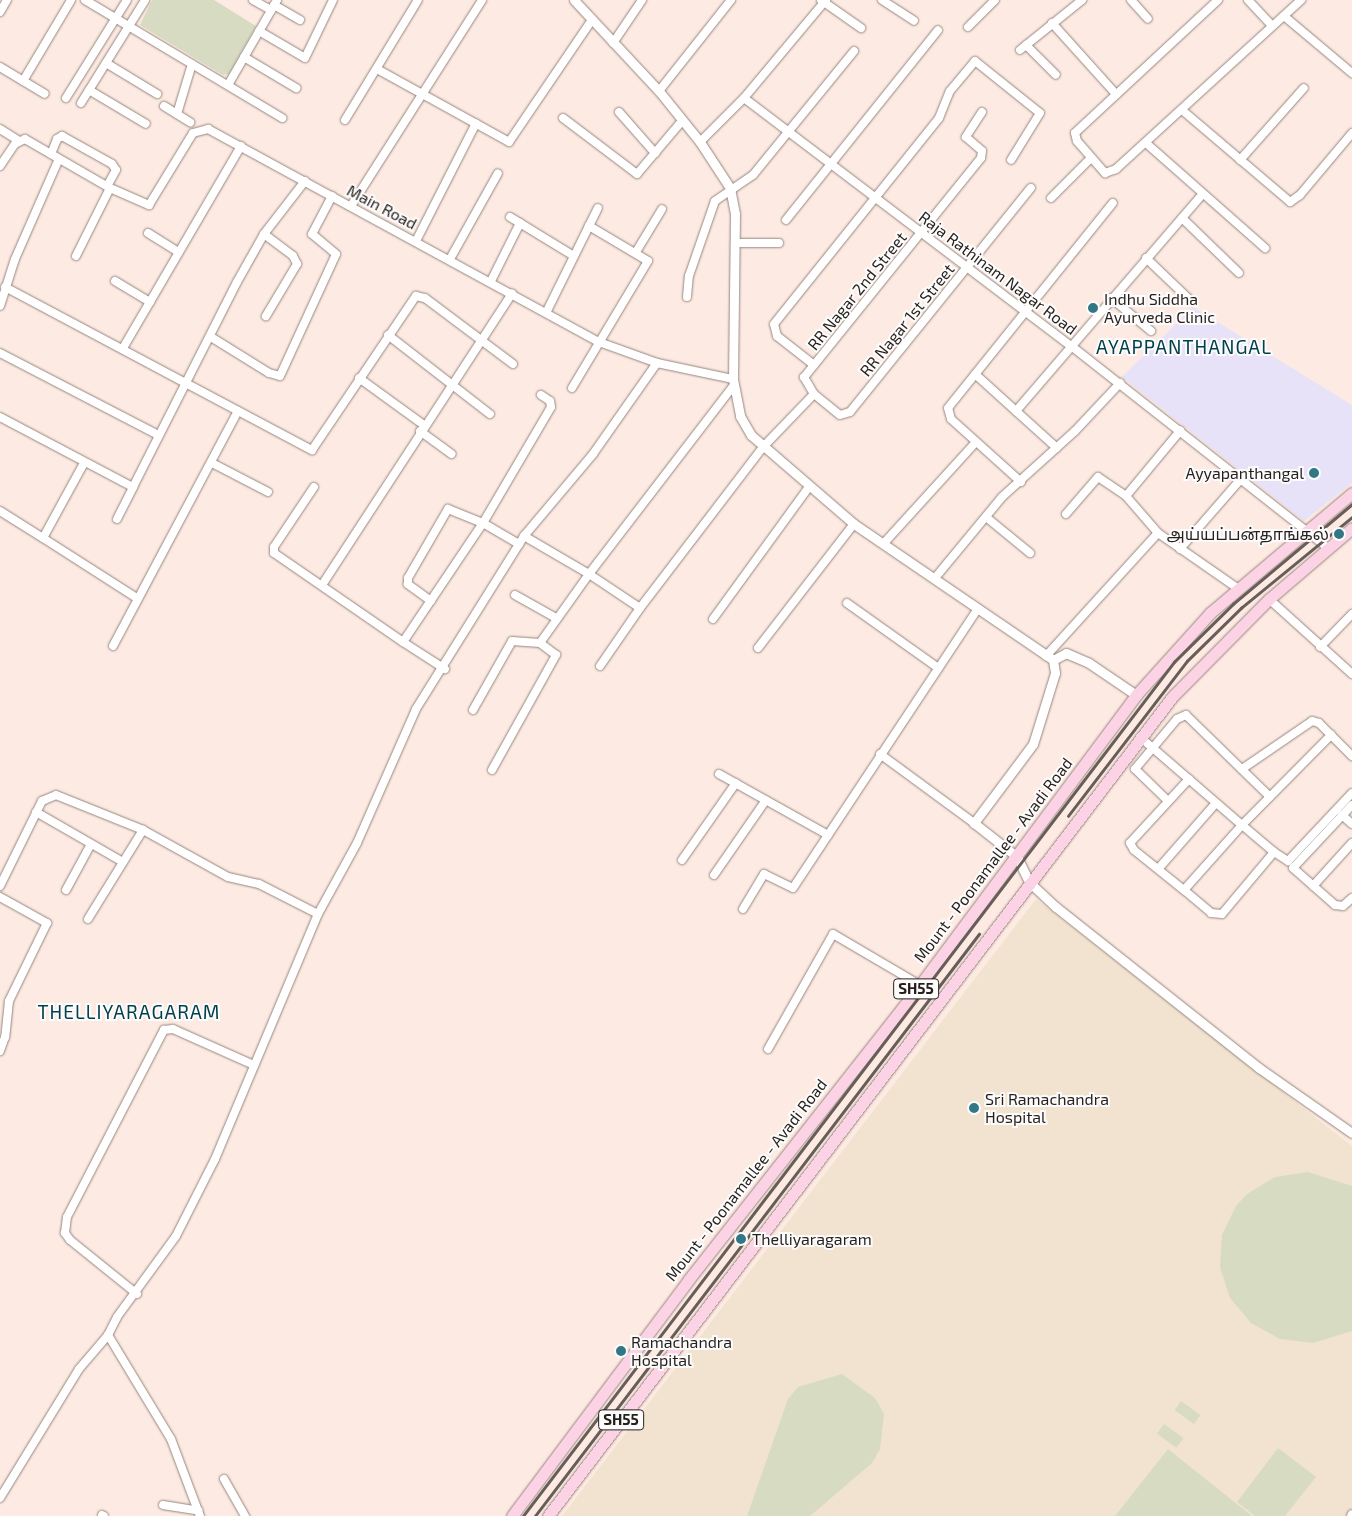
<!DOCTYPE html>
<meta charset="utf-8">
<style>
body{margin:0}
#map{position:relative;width:1352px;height:1516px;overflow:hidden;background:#fdebe3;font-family:"Exo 2","Noto Sans Tamil",sans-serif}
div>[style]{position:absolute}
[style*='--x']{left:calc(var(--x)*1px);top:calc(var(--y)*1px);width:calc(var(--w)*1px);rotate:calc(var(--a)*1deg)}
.industrial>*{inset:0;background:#e7e2f8}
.medical>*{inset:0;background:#f1e3d0}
.green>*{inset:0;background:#d6dbc2;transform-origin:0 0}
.roads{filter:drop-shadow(0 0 1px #96857e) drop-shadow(0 0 1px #96857e)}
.minor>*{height:8px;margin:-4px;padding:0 4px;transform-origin:4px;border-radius:4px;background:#fff}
.tertiary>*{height:9px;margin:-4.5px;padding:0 4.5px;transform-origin:4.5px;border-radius:4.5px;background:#fff}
.primary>*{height:11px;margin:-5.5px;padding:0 5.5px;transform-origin:5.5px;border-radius:5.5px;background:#fcd2e5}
.rail>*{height:2.5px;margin:-1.25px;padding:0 1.25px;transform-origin:1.25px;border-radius:1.25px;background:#685e59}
.dots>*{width:14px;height:14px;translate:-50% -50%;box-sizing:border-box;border:2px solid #fcfcfc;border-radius:50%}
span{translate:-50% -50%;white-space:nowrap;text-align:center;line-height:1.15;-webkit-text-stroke:4px #fcfcfc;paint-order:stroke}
.shield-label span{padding:1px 4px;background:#fcfcfc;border:1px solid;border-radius:4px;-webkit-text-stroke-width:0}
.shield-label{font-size:15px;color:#261f1c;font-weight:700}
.street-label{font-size:16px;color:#261f1c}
.poi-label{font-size:16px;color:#261f1c}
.left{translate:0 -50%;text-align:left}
.right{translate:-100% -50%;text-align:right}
.quarter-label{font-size:19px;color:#01404c;letter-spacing:1px}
</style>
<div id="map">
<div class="industrial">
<div style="clip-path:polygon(1193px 307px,1352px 405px,1352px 483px,1304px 521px,1122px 377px)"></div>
</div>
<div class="medical">
<div style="clip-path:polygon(1036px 899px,1352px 1146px,1352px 1516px,562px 1516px)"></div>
</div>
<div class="green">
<div style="clip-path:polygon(152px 0,214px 0,256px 26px,229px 74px,223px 75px,140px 25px)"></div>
<div style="clip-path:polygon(1308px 1172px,1352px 1186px,1352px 1331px,1313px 1343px,1280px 1339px,1251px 1323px,1230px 1298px,1220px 1267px,1222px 1235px,1236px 1206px,1247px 1194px,1275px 1177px)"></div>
<div style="clip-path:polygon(842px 1374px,875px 1398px,884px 1414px,880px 1449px,872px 1463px,810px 1516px,747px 1516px,788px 1399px,798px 1387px)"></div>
<div style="left:1181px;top:1401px;width:24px;height:11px;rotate:36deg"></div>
<div style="left:1164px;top:1424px;width:24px;height:12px;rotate:36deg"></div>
<div style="clip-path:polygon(1278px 1448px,1316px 1477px,1285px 1516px,1255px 1516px,1237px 1502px)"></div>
<div style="clip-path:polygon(1168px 1449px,1252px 1516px,1115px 1516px)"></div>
</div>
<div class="roads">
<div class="minor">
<div style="--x:85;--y:0;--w:230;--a:30.9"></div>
<div style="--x:253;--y:0;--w:21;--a:29"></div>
<div style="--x:821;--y:0;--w:49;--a:35"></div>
<div style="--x:882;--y:0;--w:38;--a:33"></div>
<div style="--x:1131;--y:0;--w:25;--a:48"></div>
<div style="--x:1218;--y:0;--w:195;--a:137.1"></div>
<div style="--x:1075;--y:133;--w:8;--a:76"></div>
<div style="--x:1077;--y:141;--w:43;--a:48.8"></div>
<div style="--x:1105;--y:173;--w:12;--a:-20"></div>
<div style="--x:1116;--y:169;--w:251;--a:-42.4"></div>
<div style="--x:1248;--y:0;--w:35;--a:47"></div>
<div style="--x:274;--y:5;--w:30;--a:30"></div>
<div style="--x:0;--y:12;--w:14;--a:-60"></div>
<div style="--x:1284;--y:16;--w:89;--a:40"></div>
<div style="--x:1052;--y:23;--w:96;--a:48"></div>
<div style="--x:968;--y:27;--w:38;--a:-45"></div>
<div style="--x:259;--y:31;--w:53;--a:30.4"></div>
<div style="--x:305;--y:58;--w:64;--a:-64.2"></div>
<div style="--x:613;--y:43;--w:52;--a:-56"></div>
<div style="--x:1026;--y:45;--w:42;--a:45"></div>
<div style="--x:1020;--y:50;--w:80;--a:-38.9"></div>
<div style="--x:244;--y:57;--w:61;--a:30.8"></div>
<div style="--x:106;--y:63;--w:60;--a:31.3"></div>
<div style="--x:0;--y:67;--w:52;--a:31"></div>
<div style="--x:377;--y:69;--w:151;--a:28.9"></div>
<div style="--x:509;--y:142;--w:148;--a:-55.8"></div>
<div style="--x:23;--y:81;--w:94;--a:-59.3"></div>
<div style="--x:228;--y:85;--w:98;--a:-60"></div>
<div style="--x:89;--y:90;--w:66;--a:30.8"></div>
<div style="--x:659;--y:91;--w:116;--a:-51.6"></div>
<div style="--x:66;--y:98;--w:115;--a:-58.1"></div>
<div style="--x:744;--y:98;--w:409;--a:37.2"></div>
<div style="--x:1070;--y:345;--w:328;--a:38.2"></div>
<div style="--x:81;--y:103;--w:121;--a:-58.1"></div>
<div style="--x:164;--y:106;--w:31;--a:32"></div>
<div style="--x:1182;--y:110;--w:142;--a:40.4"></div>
<div style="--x:1290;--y:202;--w:12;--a:-35"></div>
<div style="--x:1300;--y:195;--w:81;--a:-50"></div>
<div style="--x:619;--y:112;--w:55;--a:48.7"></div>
<div style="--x:982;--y:112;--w:30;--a:123"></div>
<div style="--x:966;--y:137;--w:21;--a:41"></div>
<div style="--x:982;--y:151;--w:7;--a:98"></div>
<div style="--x:981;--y:158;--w:282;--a:128.9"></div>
<div style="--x:804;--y:377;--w:20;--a:60"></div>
<div style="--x:814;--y:394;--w:33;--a:39"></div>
<div style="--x:840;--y:415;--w:10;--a:-17"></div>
<div style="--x:850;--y:412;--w:288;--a:-51.1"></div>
<div style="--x:177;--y:114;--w:52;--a:-73.3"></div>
<div style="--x:563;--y:118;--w:93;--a:37.1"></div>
<div style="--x:637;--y:174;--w:70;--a:-49.7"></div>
<div style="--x:345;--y:120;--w:140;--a:-58.7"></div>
<div style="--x:0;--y:129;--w:22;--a:32"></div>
<div style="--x:700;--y:142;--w:62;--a:-45"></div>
<div style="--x:744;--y:98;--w:128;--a:-50.1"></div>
<div style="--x:1146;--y:143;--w:159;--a:41.4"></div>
<div style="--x:51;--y:154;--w:16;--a:-68"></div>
<div style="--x:57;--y:139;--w:6;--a:-31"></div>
<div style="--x:62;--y:136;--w:57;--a:29.2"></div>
<div style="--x:112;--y:164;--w:7;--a:56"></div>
<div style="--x:116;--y:170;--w:18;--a:119"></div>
<div style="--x:1240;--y:160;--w:96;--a:-48.4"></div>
<div style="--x:0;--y:166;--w:27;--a:-56"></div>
<div style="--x:15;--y:144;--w:11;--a:-27"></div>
<div style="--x:25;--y:139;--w:98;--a:30"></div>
<div style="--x:110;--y:188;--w:43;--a:23.6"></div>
<div style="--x:149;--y:205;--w:84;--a:-58.6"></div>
<div style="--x:193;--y:133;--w:16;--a:-15"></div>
<div style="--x:208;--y:129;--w:445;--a:28.6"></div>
<div style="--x:599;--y:342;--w:62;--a:19.9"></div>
<div style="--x:657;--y:363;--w:78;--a:11.9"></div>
<div style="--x:1051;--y:198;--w:57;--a:-45"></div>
<div style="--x:351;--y:206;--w:244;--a:-57.5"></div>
<div style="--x:510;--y:217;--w:75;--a:31.4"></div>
<div style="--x:1182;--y:218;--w:79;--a:44"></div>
<div style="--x:786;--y:220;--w:243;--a:-51.3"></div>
<div style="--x:148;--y:233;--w:36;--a:32"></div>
<div style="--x:264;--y:234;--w:36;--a:37"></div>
<div style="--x:293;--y:256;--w:9;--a:63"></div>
<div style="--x:297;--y:264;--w:61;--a:120.8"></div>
<div style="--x:416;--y:241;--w:132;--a:-63"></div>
<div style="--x:736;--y:243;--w:43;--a:0"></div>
<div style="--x:636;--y:252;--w:50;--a:-58.8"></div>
<div style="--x:76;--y:256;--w:76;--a:-63.4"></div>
<div style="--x:1146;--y:258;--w:62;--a:43.7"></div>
<div style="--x:450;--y:259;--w:98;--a:-60.8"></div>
<div style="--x:115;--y:281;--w:41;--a:31"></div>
<div style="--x:491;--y:281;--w:65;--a:-63.4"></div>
<div style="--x:5;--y:287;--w:348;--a:28"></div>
<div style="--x:312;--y:450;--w:186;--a:-56"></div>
<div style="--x:416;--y:296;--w:9;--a:13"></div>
<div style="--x:425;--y:298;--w:110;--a:36.9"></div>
<div style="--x:687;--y:297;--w:21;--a:-85"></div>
<div style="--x:689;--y:276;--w:79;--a:-70.9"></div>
<div style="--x:715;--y:201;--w:46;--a:-34.4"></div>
<div style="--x:753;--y:175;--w:160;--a:-50.8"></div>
<div style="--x:1111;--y:298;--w:52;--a:39.5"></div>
<div style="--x:0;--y:306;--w:49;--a:-72.3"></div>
<div style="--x:15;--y:259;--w:109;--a:-66.3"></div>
<div style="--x:546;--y:313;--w:117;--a:-63.7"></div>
<div style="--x:388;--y:335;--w:129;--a:37.8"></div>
<div style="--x:211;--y:337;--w:68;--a:31.8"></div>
<div style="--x:269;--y:373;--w:11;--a:15"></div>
<div style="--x:280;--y:376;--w:134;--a:-65.3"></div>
<div style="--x:336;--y:254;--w:31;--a:-140"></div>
<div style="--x:312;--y:234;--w:43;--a:-62.2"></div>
<div style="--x:123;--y:348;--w:234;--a:-59.7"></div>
<div style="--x:0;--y:353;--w:178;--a:27.4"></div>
<div style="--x:814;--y:365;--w:47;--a:-141.9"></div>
<div style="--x:777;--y:336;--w:12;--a:-104"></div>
<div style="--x:774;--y:324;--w:264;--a:-51.3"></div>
<div style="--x:939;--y:118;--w:29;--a:-68"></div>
<div style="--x:950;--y:91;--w:39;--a:-50"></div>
<div style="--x:975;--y:61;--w:83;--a:38.7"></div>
<div style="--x:1040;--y:113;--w:55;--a:121.7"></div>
<div style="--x:975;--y:374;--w:110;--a:42.1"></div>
<div style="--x:359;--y:378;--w:80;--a:35.9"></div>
<div style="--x:572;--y:388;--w:148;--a:-59.1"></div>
<div style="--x:648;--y:261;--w:69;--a:-149.3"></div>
<div style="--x:1016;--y:411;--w:285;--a:-49.3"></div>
<div style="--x:0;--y:417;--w:150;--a:27.8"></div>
<div style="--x:133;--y:487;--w:230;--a:-63.1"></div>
<div style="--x:237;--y:282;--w:55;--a:-60.6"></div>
<div style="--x:264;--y:234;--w:67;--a:-52.3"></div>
<div style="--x:420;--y:431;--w:39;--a:36"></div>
<div style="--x:84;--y:463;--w:85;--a:118.7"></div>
<div style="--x:43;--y:538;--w:112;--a:32.6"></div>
<div style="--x:212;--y:463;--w:63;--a:27.4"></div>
<div style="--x:1021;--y:482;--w:94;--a:-138"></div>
<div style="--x:951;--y:419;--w:11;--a:-105"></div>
<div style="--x:948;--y:408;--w:263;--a:-51.2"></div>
<div style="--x:314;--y:487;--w:72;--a:123.7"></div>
<div style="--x:274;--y:547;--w:6;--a:90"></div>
<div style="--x:274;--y:553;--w:157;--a:34.6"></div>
<div style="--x:403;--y:642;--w:143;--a:-56.1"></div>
<div style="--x:483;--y:523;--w:42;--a:30.3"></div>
<div style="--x:1126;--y:496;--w:85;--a:-50.3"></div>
<div style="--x:0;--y:511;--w:51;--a:32.1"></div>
<div style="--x:1066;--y:514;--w:49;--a:-49.1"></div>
<div style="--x:1098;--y:477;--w:34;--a:34"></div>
<div style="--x:1126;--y:496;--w:49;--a:49.1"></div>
<div style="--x:1158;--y:533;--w:96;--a:34.8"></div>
<div style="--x:986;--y:517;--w:57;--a:39.3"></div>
<div style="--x:117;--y:519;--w:36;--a:-63"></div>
<div style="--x:524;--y:536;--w:75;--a:30.3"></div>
<div style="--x:589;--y:574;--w:238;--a:-52.5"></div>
<div style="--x:885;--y:542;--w:135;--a:-47.7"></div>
<div style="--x:1180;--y:549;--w:91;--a:-49"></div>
<div style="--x:935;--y:578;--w:105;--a:-50.4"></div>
<div style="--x:1002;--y:497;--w:98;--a:-42.1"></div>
<div style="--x:1075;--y:431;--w:66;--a:-46.8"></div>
<div style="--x:322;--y:585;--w:348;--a:-56.9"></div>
<div style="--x:515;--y:595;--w:47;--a:29.3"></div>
<div style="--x:1269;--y:599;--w:112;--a:42.1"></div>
<div style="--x:431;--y:601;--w:29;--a:-144"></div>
<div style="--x:408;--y:584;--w:6;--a:-90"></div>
<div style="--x:408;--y:578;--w:80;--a:-59.9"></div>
<div style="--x:448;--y:509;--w:38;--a:22"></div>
<div style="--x:483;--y:523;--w:134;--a:-59.6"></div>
<div style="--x:551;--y:407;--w:6;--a:-99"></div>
<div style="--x:550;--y:401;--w:11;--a:-146"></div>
<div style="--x:847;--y:603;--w:112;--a:35.5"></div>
<div style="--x:713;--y:619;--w:163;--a:-54"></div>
<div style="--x:403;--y:642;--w:50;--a:32.7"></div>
<div style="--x:113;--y:646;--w:266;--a:-62"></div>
<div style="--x:1320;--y:647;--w:46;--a:-45.9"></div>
<div style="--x:758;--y:648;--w:157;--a:-52.3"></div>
<div style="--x:1046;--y:656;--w:166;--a:-47.7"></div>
<div style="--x:600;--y:666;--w:70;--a:-55.4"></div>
<div style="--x:640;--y:608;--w:204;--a:-52.6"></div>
<div style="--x:764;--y:446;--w:72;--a:-46.1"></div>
<div style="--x:473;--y:710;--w:79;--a:-60.5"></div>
<div style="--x:512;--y:641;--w:28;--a:4"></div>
<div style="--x:1140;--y:737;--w:135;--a:40.8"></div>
<div style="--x:1242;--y:825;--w:127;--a:-45.3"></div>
<div style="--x:880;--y:754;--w:117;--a:36.3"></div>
<div style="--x:1242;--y:769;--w:85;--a:-34.4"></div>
<div style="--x:1312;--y:721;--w:7;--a:16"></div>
<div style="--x:1319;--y:723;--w:47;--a:45"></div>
<div style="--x:492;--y:770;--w:132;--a:-60.9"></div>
<div style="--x:556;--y:655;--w:20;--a:-143"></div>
<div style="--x:540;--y:643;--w:85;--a:-54.6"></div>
<div style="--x:589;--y:574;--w:61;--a:33.7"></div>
<div style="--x:719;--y:774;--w:125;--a:29.2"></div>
<div style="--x:1189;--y:779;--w:87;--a:132.7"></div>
<div style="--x:1130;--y:843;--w:8;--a:60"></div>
<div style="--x:1134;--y:850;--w:64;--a:38.7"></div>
<div style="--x:1184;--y:890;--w:87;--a:-48.3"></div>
<div style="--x:1242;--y:825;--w:42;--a:40.2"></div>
<div style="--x:1168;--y:801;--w:46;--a:-135.9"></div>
<div style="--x:1135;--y:769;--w:65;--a:-50"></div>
<div style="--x:1177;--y:719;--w:10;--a:-24"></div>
<div style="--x:1186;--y:715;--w:117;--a:44.3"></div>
<div style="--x:1352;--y:805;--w:86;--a:133.1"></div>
<div style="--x:1293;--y:868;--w:56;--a:41.4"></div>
<div style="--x:1335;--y:905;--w:8;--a:7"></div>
<div style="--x:1343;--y:906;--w:12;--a:-42"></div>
<div style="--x:36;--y:812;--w:100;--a:29.9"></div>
<div style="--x:1342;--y:815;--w:13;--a:42"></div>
<div style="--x:682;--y:860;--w:94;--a:-55"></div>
<div style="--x:1159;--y:868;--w:86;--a:-48.8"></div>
<div style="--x:714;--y:875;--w:91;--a:-55.3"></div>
<div style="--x:0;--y:886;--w:95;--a:-63.7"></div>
<div style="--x:42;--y:801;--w:15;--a:-23"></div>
<div style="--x:56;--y:795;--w:94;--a:21.9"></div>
<div style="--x:143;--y:830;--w:97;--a:28.9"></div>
<div style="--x:228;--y:877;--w:32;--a:13"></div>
<div style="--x:259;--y:884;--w:66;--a:27"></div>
<div style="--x:1313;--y:886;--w:58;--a:-47.8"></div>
<div style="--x:66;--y:890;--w:52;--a:-61.5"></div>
<div style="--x:1184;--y:890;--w:35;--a:40"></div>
<div style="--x:1211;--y:913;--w:11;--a:5"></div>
<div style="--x:1222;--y:914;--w:81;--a:-50"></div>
<div style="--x:1274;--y:852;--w:17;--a:33"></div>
<div style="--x:1288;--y:861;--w:93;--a:-46.7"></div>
<div style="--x:0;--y:897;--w:54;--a:29"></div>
<div style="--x:47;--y:923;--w:87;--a:116"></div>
<div style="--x:9;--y:1001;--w:36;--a:96"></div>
<div style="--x:5;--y:1037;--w:15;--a:110"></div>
<div style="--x:743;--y:909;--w:41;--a:-59"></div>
<div style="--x:764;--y:874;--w:32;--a:26"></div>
<div style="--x:793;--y:888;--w:332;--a:-56.5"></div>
<div style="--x:88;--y:919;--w:105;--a:-58.3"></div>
<div style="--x:768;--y:1049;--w:132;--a:-60.5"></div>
<div style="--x:833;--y:934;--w:101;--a:30.4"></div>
<div style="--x:137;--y:1294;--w:86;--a:-141.1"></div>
<div style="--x:70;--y:1240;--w:9;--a:-126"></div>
<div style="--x:65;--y:1233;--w:16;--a:-83"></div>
<div style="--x:67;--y:1217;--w:211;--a:-62.6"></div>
<div style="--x:164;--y:1030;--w:9;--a:-6"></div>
<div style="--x:173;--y:1029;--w:89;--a:24"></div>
<div style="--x:108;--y:1335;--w:122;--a:58.8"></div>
<div style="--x:171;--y:1439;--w:82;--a:69.4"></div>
<div style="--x:224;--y:1479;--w:43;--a:60.4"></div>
<div style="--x:0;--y:1498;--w:151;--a:-58.5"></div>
<div style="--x:79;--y:1369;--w:45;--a:-49.5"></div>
<div style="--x:108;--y:1335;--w:20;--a:-63"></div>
<div style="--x:117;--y:1317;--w:100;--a:-53.9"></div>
<div style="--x:176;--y:1236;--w:86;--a:-63.1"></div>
<div style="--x:215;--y:1159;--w:266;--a:-67.2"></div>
<div style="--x:318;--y:914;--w:81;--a:-61.2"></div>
<div style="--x:357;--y:843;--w:146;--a:-66.2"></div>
<div style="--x:416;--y:709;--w:204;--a:-58"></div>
<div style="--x:524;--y:536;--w:107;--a:-49.9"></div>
<div style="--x:593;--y:454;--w:111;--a:-54.9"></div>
<div style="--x:163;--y:1505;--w:36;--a:9"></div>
<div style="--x:102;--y:1515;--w:2;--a:27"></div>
<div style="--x:1351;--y:1516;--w:2;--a:-63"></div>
</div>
<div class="tertiary">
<div style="--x:574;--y:0;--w:125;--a:47"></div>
<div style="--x:659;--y:91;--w:65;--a:51.2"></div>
<div style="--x:700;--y:142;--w:55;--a:56.9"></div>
<div style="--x:730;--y:188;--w:26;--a:79"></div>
<div style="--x:735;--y:214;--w:165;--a:90.7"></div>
<div style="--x:733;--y:379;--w:38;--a:79"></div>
<div style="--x:740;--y:416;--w:22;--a:60"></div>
<div style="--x:751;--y:435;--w:136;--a:40.8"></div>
<div style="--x:854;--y:524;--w:241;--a:34.3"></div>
<div style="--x:1053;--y:660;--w:13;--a:81"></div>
<div style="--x:1055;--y:673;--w:74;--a:107.2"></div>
<div style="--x:1033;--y:744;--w:99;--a:126.8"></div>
<div style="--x:974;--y:823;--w:55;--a:38.3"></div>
<div style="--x:1017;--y:857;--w:28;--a:64"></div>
<div style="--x:1029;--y:882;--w:37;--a:43"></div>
<div style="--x:1056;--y:907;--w:259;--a:38.4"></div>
<div style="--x:1259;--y:1068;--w:113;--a:35"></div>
<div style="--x:1053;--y:660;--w:15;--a:-28"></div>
<div style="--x:1066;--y:653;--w:25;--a:23"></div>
<div style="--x:1089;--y:663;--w:57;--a:34.2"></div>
</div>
<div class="primary">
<div style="--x:512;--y:1516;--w:296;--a:-53.2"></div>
<div style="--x:689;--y:1279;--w:374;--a:-51.8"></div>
<div style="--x:920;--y:985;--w:362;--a:-53.3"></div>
<div style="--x:1136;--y:695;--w:110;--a:-47.9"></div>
<div style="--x:1210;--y:613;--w:186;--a:-40.2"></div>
<div style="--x:548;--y:1516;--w:1031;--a:-52.69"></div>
<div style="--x:1173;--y:696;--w:136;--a:-45.3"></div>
<div style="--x:1269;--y:599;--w:109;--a:-40.5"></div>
</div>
</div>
<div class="rail">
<div style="--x:1068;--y:816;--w:195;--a:-52.5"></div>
<div style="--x:1187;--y:661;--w:76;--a:-44.5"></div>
<div style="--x:1241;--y:608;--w:144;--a:-39.3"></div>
<div style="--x:523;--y:1516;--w:1074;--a:-52.68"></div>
<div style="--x:1174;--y:662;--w:83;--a:-44.5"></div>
<div style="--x:1233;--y:604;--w:155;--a:-40"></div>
<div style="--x:535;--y:1516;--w:732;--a:-52.66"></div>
</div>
<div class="dots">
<div style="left:1093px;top:308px;background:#327785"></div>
<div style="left:1314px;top:473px;background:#327785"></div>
<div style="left:1339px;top:534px;background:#327785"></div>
<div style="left:974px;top:1108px;background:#327785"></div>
<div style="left:741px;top:1239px;background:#327785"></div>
<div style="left:621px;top:1351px;background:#327785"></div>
</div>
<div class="shield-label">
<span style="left:916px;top:989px">SH55</span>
<span style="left:621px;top:1420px">SH55</span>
</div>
<div class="street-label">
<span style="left:382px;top:207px;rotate:28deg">Main Road</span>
<span style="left:998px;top:273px;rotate:37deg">Raja Rathinam Nagar Road</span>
<span style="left:857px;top:291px;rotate:-51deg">RR Nagar 2nd Street</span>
<span style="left:907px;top:320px;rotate:-51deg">RR Nagar 1st Street</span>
<span style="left:993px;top:860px;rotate:-53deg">Mount - Poonamallee - Avadi Road</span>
<span style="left:746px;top:1180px;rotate:-52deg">Mount - Poonamallee - Avadi Road</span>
</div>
<div class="poi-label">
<span class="left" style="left:1104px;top:308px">Indhu Siddha<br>Ayurveda Clinic</span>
<span class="right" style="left:1304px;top:473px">Ayyapanthangal</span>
<span class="right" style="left:1329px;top:534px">அய்யப்பன்தாங்கல்</span>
<span class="left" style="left:985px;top:1108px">Sri Ramachandra<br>Hospital</span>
<span class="left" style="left:752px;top:1239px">Thelliyaragaram</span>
<span class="left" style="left:631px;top:1351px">Ramachandra<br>Hospital</span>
</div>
<div class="quarter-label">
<span style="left:1184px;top:347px">AYAPPANTHANGAL</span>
<span style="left:129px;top:1012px">THELLIYARAGARAM</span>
</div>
</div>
